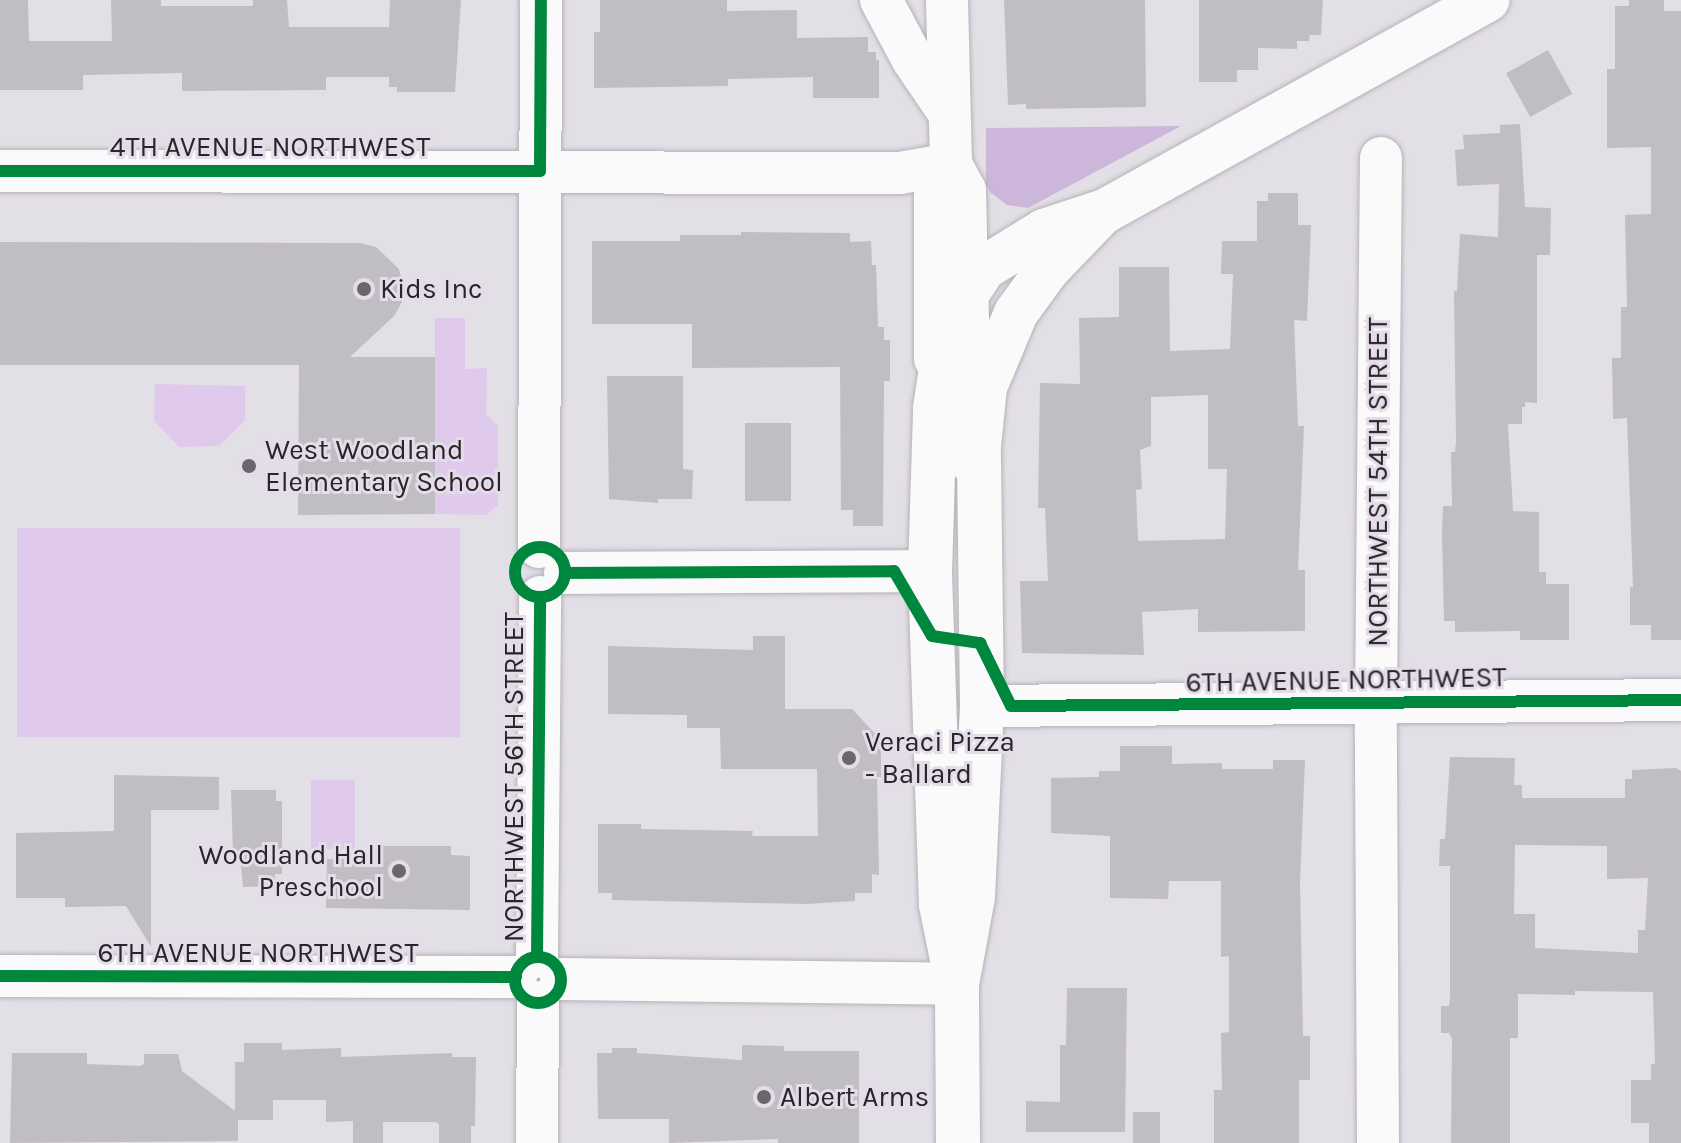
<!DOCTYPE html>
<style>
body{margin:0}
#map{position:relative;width:1681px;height:1143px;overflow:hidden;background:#e3dfe6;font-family:Karla,sans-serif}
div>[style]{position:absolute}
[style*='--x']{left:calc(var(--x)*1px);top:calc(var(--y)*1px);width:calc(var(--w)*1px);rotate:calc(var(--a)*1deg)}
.green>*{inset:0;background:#dfcaeb;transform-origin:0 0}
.forest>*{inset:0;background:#ccb6d9}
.building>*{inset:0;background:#c0bdc3;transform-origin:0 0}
.roads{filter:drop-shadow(0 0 2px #b5b2b8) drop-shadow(0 0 2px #b5b2b8)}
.minor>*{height:42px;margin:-21px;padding:0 21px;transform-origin:21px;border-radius:21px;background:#fbfafb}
.major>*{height:44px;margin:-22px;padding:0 22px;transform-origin:22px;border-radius:22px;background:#fbfafb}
.cycleway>*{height:12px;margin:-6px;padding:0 6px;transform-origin:6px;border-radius:6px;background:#00873e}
.cycleway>.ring{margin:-6px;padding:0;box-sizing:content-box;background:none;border:12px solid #00873e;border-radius:50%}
.dots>*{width:22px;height:22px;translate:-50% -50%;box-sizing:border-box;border:4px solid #e4dce9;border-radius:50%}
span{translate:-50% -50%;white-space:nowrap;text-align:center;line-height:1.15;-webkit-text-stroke:6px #e4dce9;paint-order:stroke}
.street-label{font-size:28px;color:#29252a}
.poi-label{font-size:28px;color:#29252a}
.left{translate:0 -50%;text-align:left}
.right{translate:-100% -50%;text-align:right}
</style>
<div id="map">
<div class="green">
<div style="clip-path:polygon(435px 318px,465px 318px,465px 369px,487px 368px,486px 414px,498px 426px,498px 505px,486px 515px,435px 514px)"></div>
<div style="clip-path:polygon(155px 384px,245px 386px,245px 420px,219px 446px,179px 447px,154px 421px)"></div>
<div style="left:17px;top:528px;width:443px;height:209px"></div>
<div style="left:311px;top:780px;width:44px;height:69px"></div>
</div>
<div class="forest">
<div style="clip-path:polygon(1181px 126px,1028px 208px,1007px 205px,990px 192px,986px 185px,986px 128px)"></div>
</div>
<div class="building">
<div style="clip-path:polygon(0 0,28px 0,29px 41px,112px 41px,111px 0,161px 0,161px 6px,253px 6px,253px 0,287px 0,289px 27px,389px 27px,390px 0,461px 0,455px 92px,397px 92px,397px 87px,389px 87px,389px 77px,326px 77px,326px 90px,182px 91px,182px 73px,83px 75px,83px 90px,0 90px)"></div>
<div style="clip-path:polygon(600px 0,727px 0,727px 11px,797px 10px,797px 38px,868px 37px,868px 52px,876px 52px,876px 60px,879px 60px,879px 98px,813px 98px,813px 77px,728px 79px,728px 86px,594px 88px,594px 32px,600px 32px)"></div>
<div style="clip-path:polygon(1004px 0,1145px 0,1146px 107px,1026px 109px,1026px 104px,1008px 105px)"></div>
<div style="clip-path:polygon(1199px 0,1323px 0,1321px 35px,1310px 35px,1309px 41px,1297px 41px,1297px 49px,1258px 48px,1258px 70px,1237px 70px,1237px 82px,1199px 82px)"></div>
<div style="clip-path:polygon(1629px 0,1664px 0,1664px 11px,1681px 11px,1681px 640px,1651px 640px,1651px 625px,1630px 625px,1630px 587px,1633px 587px,1627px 418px,1613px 419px,1612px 358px,1621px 358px,1621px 307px,1627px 307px,1625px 215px,1651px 214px,1651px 147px,1607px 148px,1607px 69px,1615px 69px,1615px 6px,1629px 6px)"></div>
<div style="left:1548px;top:50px;width:50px;height:48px;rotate:61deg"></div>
<div style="clip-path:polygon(1520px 124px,1525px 207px,1551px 208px,1550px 255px,1537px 255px,1537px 403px,1525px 402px,1525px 407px,1522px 407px,1522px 424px,1508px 424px,1513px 511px,1539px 512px,1539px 572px,1546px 572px,1546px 584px,1569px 584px,1569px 640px,1520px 640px,1520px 631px,1455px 632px,1455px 621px,1444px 621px,1442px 534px,1443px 506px,1452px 506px,1451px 452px,1455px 452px,1456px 442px,1454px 291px,1457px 291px,1460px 234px,1498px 237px,1499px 184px,1457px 186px,1455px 150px,1464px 149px,1463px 135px,1500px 133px,1500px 125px)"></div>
<div style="clip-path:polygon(evenodd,1268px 193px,1298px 193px,1298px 225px,1311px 225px,1307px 321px,1294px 320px,1298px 426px,1304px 426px,1298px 570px,1305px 570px,1305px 631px,1198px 632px,1198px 609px,1142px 612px,1144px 655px,1022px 653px,1020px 581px,1048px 581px,1045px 508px,1038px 508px,1040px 383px,1080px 384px,1079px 318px,1119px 317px,1119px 267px,1169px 267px,1170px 351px,1230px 349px,1233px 274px,1221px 274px,1222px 241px,1257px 241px,1257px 201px,1268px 201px,1268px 193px,1208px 395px,1208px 469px,1227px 469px,1225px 539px,1138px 541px,1136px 490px,1142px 489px,1140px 450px,1151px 446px,1151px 397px,1208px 395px)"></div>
<div style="clip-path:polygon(741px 232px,850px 233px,850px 242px,871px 241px,872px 265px,876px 265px,878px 327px,884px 327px,884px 340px,890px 340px,890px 381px,884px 381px,883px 526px,853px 526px,853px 510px,841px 510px,840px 367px,692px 368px,692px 324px,592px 324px,592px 241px,680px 241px,680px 235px,741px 235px)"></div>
<div style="clip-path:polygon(0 242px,360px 243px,376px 247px,399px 269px,403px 285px,402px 302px,394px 316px,350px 357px,435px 357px,435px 514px,298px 515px,299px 365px,0 365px)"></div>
<div style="clip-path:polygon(607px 376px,683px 376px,683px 469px,693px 470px,692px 499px,658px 499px,658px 503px,609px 499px)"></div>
<div style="left:745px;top:423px;width:46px;height:78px"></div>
<div style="clip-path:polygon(753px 636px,785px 636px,785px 709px,852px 709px,881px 740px,881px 777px,877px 777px,879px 875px,872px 874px,872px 893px,855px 893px,855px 901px,806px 904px,612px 900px,612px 893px,598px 893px,598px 824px,641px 824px,641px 829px,753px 831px,752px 836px,818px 836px,817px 769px,721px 769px,720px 728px,687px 728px,687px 715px,608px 714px,608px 646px,753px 650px)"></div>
<div style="clip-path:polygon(1120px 746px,1172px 746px,1172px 764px,1222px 763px,1222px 769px,1273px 769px,1273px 760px,1305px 760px,1300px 882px,1303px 1036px,1310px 1036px,1310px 1080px,1299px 1080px,1299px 1143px,1214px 1143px,1214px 1090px,1222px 1090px,1221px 1033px,1229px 1032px,1229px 956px,1221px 957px,1221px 881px,1169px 881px,1168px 899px,1110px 898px,1110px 836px,1051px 833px,1051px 778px,1099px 777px,1099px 771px,1120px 771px)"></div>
<div style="clip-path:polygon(evenodd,1450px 757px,1515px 758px,1514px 785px,1522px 785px,1522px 798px,1625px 798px,1625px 779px,1632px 779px,1632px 770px,1676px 768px,1681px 771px,1681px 1143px,1649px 1143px,1649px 1123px,1631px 1123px,1631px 1080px,1651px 1080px,1651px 1064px,1655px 1064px,1653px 992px,1575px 991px,1575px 995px,1518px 994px,1518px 1038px,1510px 1038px,1510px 1143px,1451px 1143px,1452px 1039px,1449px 1033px,1441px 1033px,1441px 1006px,1449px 1006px,1450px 997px,1450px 866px,1439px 866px,1440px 839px,1445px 839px,1450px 757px,1515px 845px,1607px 846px,1607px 879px,1648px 878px,1645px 930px,1638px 930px,1638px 953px,1535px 948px,1535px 914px,1514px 914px,1515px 845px)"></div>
<div style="clip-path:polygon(114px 775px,219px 777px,219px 810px,151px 810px,151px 947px,126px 906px,65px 907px,65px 898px,16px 898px,16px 833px,114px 831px)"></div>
<div style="clip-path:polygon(231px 790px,276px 790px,276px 801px,282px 801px,282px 874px,275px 874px,275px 886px,243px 887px,240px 855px,233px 855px)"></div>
<div style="clip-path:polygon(371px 846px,451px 846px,451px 855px,470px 856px,470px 910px,326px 908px,327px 859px,371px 859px)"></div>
<div style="clip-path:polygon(1067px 988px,1127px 988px,1125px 1132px,1026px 1132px,1026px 1101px,1060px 1102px,1060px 1045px,1066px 1045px)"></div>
<div style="clip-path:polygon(244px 1043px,282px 1043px,282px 1050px,341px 1048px,341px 1057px,452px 1053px,452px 1057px,476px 1057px,475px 1126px,471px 1126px,471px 1143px,439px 1143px,439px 1124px,435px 1122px,383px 1122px,383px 1143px,353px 1143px,353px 1121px,326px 1122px,326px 1100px,273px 1100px,273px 1120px,238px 1120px,238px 1141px,10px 1143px,12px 1053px,87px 1053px,87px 1064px,140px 1066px,144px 1064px,144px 1054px,178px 1054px,182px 1071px,235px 1111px,235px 1062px,244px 1062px)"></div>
<div style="clip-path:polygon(742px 1045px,784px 1046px,784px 1051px,859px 1051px,859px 1143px,778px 1143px,778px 1139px,669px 1143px,669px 1119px,598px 1119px,597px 1053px,612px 1053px,612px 1048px,637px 1048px,637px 1053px,742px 1060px)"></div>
<div style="left:1133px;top:1112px;width:27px;height:31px"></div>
</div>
<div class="roads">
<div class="minor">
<div style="--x:881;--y:0;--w:68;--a:61.9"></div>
<div style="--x:913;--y:60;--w:60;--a:55.8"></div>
<div style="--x:947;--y:0;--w:164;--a:88.6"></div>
<div style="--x:951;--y:164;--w:30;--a:62"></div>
<div style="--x:965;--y:190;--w:131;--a:88.7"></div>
<div style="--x:968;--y:321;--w:87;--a:95.3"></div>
<div style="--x:960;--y:408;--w:58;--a:77.2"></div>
<div style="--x:0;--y:171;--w:900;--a:0.13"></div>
<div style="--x:900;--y:173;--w:52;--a:-10"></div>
<div style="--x:935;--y:359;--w:163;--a:-90"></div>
<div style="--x:935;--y:196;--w:36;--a:-63"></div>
<div style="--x:539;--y:547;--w:547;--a:-89.79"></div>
<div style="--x:565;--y:573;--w:365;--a:-0.3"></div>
<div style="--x:982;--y:706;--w:699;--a:-0.49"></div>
<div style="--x:537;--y:957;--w:360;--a:-89.5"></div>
<div style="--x:0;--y:976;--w:516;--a:0.11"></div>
<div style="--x:561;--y:979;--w:396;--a:0.7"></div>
<div style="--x:537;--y:1143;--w:141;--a:-89.6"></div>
<div style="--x:1378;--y:1143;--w:439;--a:-90.3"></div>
<div style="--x:1376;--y:704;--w:546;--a:-89.48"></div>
</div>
<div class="major">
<div style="--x:957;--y:984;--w:81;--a:-101.4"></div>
<div style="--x:941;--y:905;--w:334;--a:-91.9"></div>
<div style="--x:930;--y:571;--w:163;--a:-88.2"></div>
<div style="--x:935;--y:408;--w:86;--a:-81.3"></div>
<div style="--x:948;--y:323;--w:66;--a:-56.8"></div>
<div style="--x:984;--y:268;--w:70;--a:-31.7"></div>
<div style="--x:1044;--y:231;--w:64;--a:-18.2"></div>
<div style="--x:1105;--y:211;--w:437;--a:-28.9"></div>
<div style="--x:958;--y:1143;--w:159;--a:-90.4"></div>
<div style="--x:957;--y:984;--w:88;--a:-79.6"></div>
<div style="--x:973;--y:897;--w:191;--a:-87.3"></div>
<div style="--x:982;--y:706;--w:260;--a:-90.7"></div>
<div style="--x:979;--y:446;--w:59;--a:-84.2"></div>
<div style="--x:985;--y:387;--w:80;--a:-67.3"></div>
<div style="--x:1016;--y:313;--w:53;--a:-54.2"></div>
<div style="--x:1047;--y:270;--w:76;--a:-46.1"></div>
</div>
</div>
<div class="cycleway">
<div style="--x:0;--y:171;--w:540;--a:0"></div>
<div style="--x:540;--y:171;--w:171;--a:-89.7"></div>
<div class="ring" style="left:515px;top:547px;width:38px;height:38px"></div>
<div style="--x:565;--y:573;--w:329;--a:-0.3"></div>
<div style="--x:894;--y:571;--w:75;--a:59.7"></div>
<div style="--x:932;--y:636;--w:49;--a:8.3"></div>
<div style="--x:980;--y:643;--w:70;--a:63.8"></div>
<div style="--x:1011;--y:706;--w:670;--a:-0.51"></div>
<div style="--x:537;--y:957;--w:360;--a:-89.5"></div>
<div class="ring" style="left:515px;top:957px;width:34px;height:34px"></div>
<div style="--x:0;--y:976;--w:516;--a:0.11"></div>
</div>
<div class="dots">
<div style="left:364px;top:289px;background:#6a666c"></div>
<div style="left:249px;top:466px;background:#6a666c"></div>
<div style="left:849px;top:758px;background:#6a666c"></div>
<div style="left:399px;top:871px;background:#6a666c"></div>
<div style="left:764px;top:1097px;background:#6a666c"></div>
</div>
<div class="street-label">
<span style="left:270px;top:147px">4TH AVENUE NORTHWEST</span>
<span style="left:1378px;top:482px;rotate:-90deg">NORTHWEST 54TH STREET</span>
<span style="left:1346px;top:680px;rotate:-1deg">6TH AVENUE NORTHWEST</span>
<span style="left:514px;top:777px;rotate:-90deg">NORTHWEST 56TH STREET</span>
<span style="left:258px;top:953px">6TH AVENUE NORTHWEST</span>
</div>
<div class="poi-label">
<span class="left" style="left:380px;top:289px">Kids Inc</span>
<span class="left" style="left:265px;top:466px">West Woodland<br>Elementary School</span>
<span class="left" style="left:865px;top:758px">Veraci Pizza<br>- Ballard</span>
<span class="right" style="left:383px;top:871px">Woodland Hall<br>Preschool</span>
<span class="left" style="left:780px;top:1097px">Albert Arms</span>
</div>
</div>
